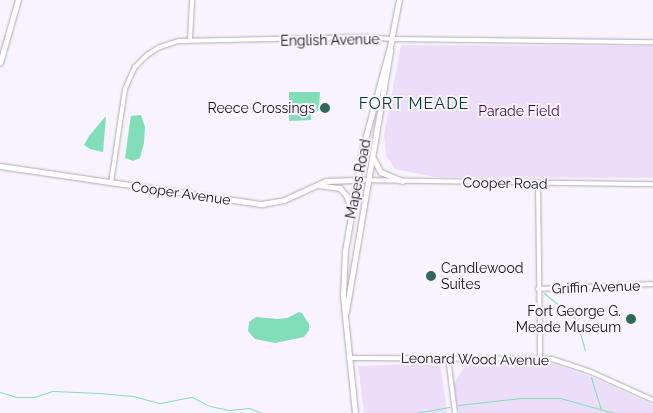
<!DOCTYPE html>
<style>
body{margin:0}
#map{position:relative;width:653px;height:413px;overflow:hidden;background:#f8f3fe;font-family:Raleway,sans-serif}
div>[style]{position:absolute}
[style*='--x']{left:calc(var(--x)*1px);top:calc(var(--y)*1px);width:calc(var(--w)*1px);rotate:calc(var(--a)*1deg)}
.green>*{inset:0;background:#ecdef8}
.water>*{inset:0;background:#82deb8}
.stream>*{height:1px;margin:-0.5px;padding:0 0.5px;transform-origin:0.5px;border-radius:0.5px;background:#82deb8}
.roads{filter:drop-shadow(0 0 1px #afa9b5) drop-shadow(0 0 1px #afa9b5)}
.minor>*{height:4px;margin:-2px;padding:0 2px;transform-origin:2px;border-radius:2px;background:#fff}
.tertiary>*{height:4.5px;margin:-2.25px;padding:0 2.25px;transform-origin:2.25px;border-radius:2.25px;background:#fff}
.dots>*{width:14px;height:14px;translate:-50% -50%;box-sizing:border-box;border:2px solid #f8f3fe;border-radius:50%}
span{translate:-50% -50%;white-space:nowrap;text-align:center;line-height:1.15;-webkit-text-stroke:4px #f8f3fe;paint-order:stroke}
.street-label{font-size:14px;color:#131015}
.poi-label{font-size:14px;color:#131015}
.right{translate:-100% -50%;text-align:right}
.left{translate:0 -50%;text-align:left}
.park-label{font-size:14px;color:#3e085b}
.quarter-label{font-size:16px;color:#083b2a;letter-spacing:1px}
</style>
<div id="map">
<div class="green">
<div style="clip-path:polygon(401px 45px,653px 46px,653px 178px,435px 177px,395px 169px,386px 155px,384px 135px)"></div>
<div style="clip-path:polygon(440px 363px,447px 413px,364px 413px,358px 366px)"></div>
<div style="clip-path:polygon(467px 363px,554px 364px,594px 378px,653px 405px,653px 413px,459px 413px,453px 385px)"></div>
</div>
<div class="water">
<div style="clip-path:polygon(289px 92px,320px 92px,319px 111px,311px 112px,311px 120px,289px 121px)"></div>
<div style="clip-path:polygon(141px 115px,145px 127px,144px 143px,140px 158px,133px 161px,125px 158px,130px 122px,131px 116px)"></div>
<div style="clip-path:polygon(106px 116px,103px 152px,90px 149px,84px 145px,89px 136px)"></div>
<div style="clip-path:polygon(299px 312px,302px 313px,309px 324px,309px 330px,304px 337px,275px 343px,255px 339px,248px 331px,249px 322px,256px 317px,278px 319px,287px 318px)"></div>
</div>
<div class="stream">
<div style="--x:544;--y:293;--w:41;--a:39.1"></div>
<div style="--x:576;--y:319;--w:32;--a:74"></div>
<div style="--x:591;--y:377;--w:34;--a:73"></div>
<div style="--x:0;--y:392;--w:17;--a:17"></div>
<div style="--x:16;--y:397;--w:18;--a:0"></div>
<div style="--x:34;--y:397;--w:20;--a:-18"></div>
<div style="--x:53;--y:391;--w:46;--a:2.5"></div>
<div style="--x:99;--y:393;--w:34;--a:5"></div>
<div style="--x:133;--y:396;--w:28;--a:15"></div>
<div style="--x:160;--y:403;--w:33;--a:-11"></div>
<div style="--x:192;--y:397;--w:20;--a:27"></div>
<div style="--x:210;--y:406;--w:19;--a:12"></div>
<div style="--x:229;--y:410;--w:20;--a:-6"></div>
<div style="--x:249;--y:408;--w:14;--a:21"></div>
<div style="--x:458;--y:405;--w:63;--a:-6.3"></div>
<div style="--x:521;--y:398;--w:39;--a:0"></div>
<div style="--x:560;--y:398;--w:56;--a:15.5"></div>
<div style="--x:415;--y:413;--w:35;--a:-10"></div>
</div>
<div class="roads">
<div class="minor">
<div style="--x:190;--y:40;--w:40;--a:-87.1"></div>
<div style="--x:357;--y:180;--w:296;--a:0.8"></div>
<div style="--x:111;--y:183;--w:95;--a:-81.5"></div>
<div style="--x:125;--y:89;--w:24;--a:-66"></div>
<div style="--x:135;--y:67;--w:17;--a:-45"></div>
<div style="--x:147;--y:55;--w:15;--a:-32"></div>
<div style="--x:160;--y:47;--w:20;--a:-18"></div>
<div style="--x:179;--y:41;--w:186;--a:-1.2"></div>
<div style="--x:365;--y:37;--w:27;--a:4"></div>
<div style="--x:392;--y:39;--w:261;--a:0.7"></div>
<div style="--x:538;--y:183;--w:175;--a:89.3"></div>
<div style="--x:538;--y:289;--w:115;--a:-2.5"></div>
<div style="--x:448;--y:357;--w:56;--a:82.9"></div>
<div style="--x:349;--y:358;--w:203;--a:0.3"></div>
<div style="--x:552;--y:359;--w:41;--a:18.4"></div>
<div style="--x:591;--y:372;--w:68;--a:24.3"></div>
</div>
<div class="tertiary">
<div style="--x:391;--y:41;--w:42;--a:-79"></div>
<div style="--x:0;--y:63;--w:66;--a:-74.1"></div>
<div style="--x:374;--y:159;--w:15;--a:62"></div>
<div style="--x:381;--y:172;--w:23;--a:23"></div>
<div style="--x:0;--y:166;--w:265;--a:8.3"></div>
<div style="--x:262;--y:204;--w:22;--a:-10"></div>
<div style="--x:284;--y:200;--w:46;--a:-24.3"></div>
<div style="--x:326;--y:181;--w:31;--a:-2"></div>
<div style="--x:318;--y:185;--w:22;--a:8"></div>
<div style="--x:340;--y:188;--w:11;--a:49"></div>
<div style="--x:347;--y:196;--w:14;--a:73"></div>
<div style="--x:346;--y:312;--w:265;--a:-80.4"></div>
<div style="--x:355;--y:413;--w:118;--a:-95.9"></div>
<div style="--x:343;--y:296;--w:45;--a:-87.5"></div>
<div style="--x:345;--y:251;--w:106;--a:-80.2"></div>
<div style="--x:363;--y:147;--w:112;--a:-75"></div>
</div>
</div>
<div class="dots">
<div style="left:325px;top:108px;background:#306a54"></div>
<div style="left:431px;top:276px;background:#306a54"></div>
<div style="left:631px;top:319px;background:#306a54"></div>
</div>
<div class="street-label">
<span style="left:330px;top:40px;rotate:-1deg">English Avenue</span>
<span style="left:358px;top:179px;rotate:-79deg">Mapes Road</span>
<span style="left:505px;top:183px;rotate:1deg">Cooper Road</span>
<span style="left:181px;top:193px;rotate:8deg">Cooper Avenue</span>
<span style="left:596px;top:287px;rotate:-2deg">Griffin Avenue</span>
<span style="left:475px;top:359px;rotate:1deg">Leonard Wood Avenue</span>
</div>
<div class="poi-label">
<span class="right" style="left:315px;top:108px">Reece Crossings</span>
<span class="left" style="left:441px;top:276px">Candlewood<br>Suites</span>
<span class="right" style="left:621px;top:319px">Fort George G.<br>Meade Museum</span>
</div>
<div class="park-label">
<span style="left:519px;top:111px">Parade Field</span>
</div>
<div class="quarter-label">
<span style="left:414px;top:104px">FORT MEADE</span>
</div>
</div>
